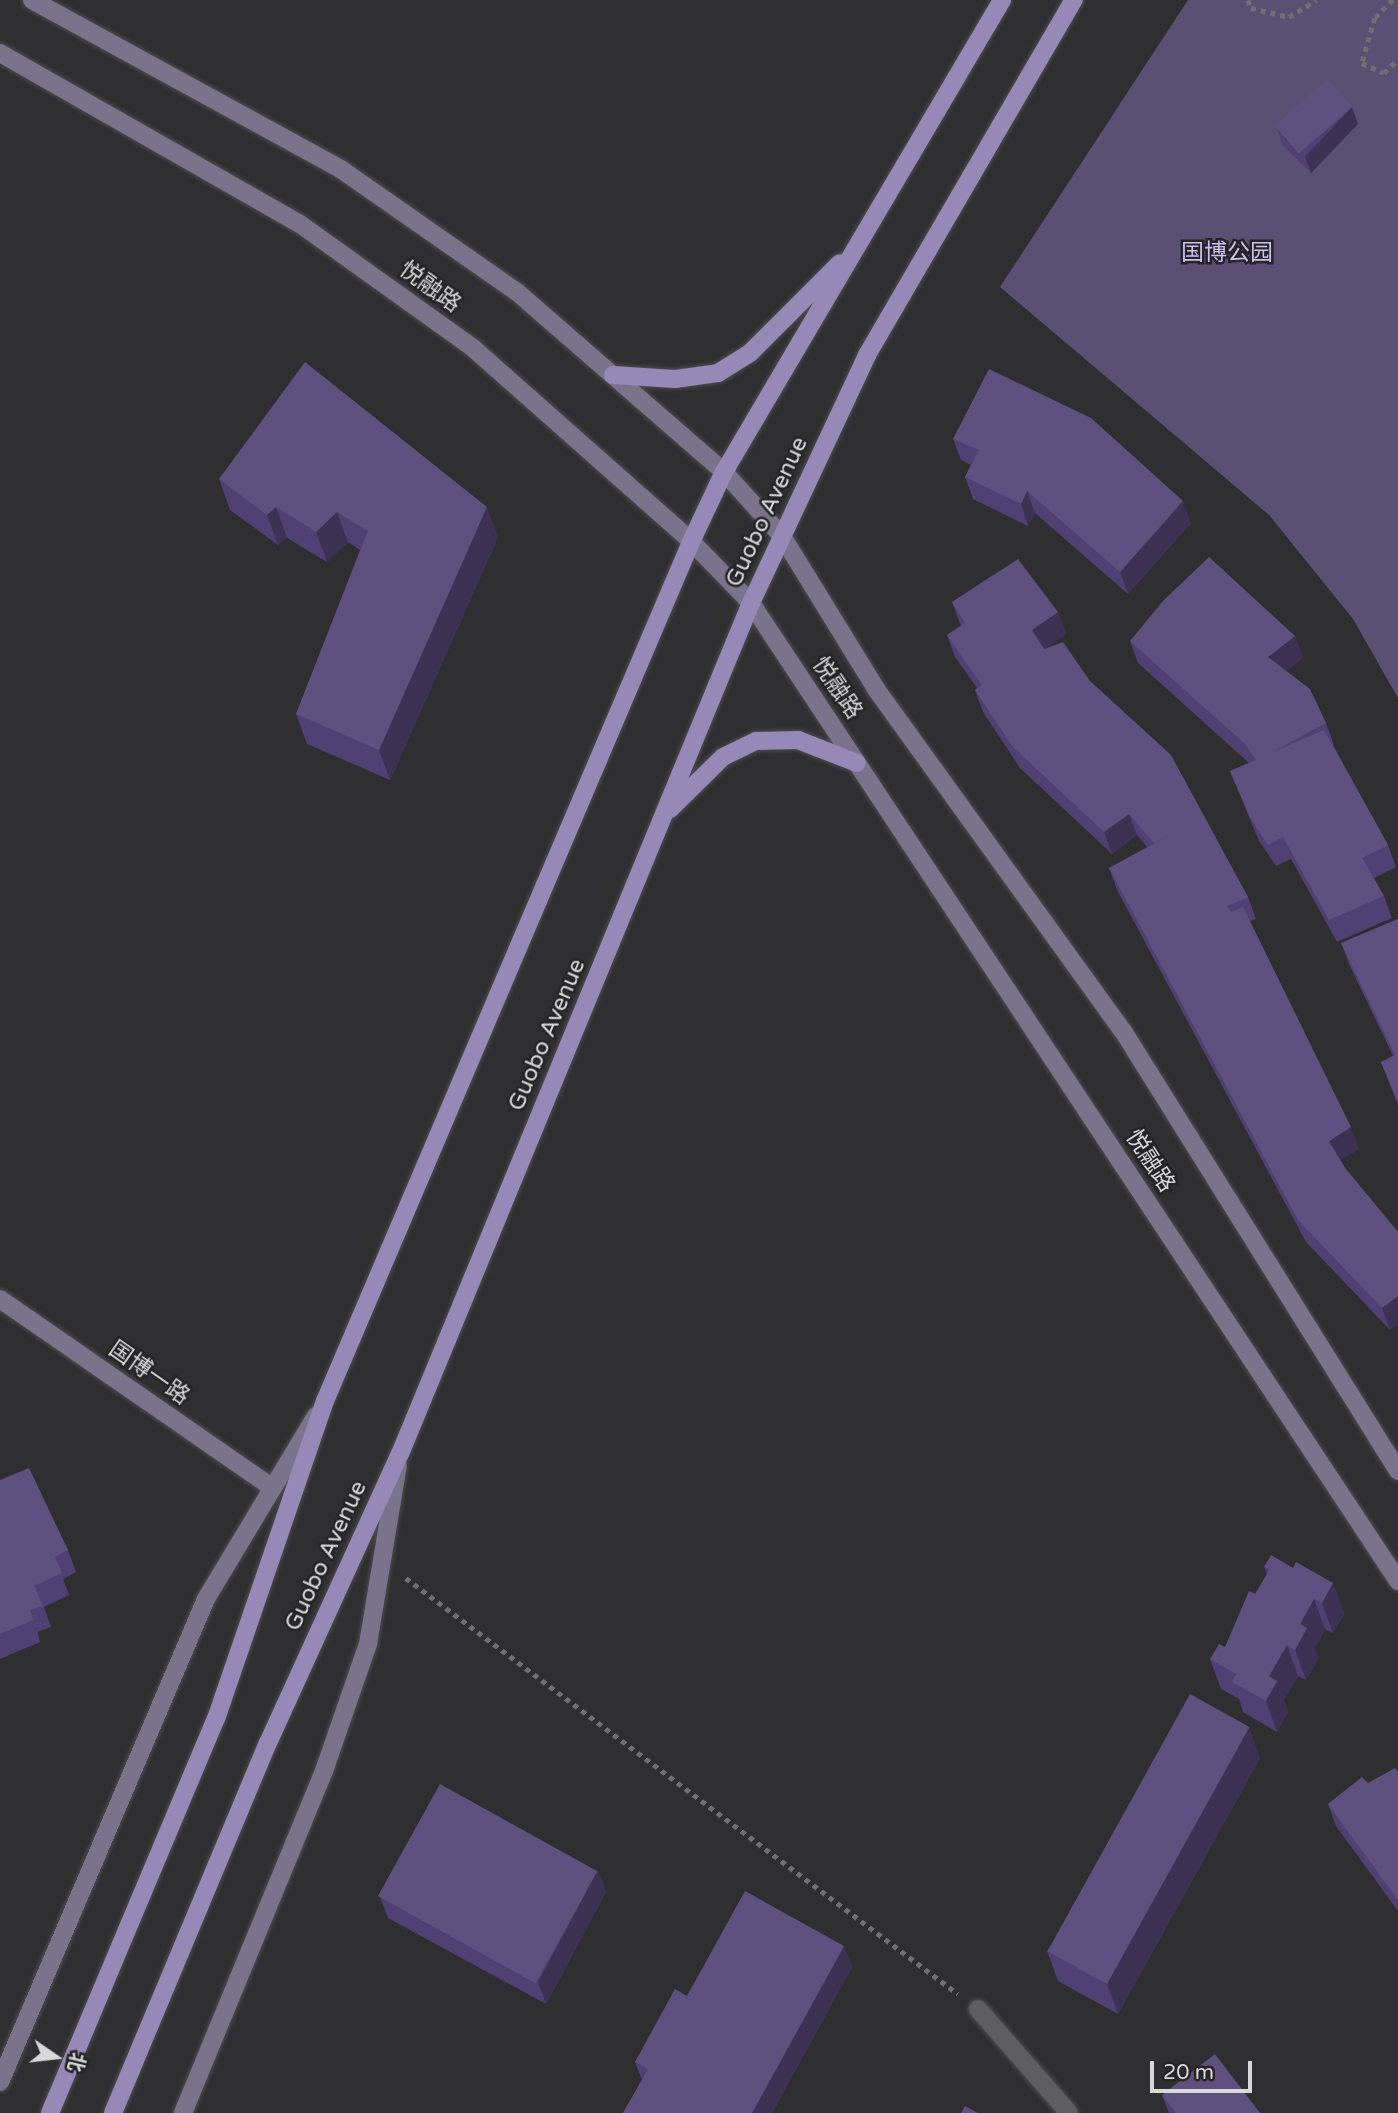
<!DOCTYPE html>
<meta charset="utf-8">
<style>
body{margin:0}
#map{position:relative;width:1398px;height:2113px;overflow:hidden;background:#2f2e31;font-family:"Varela Round","Noto Sans SC",sans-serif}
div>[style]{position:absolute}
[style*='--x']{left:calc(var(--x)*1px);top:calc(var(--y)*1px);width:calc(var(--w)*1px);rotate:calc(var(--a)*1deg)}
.green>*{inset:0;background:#595073}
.path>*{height:4.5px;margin-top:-2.25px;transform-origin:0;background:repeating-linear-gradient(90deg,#706f71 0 5px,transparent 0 10px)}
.roads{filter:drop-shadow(0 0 2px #4d4d4f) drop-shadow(0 0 2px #4d4d4f)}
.street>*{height:18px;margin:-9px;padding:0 9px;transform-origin:9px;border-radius:9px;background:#5e5d61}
.secondary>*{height:18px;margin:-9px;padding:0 9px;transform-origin:9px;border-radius:9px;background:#7a738c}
.primary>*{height:18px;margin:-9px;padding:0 9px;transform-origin:9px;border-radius:9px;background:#9689b7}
.wall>*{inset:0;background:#504074}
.shaded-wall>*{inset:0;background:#3d3254}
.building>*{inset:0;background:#5f517f;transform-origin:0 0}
span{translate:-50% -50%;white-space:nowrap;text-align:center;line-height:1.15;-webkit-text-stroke:5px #252527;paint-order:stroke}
.park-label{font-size:23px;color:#ccbff3}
.street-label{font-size:23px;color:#d8d8d9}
.north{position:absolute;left:21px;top:2022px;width:70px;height:70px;-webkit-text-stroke:5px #252527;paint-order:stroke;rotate:104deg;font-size:19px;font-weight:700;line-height:28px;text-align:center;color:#d8d8d9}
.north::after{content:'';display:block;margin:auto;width:24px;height:32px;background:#d8d8d9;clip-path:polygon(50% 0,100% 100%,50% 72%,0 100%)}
.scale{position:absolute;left:1150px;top:2061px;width:102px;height:32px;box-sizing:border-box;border:4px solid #d8d8d9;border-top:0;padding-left:9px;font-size:21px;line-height:24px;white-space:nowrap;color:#d8d8d9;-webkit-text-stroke:5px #252527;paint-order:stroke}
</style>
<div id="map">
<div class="green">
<div style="clip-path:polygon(1188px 0,1398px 0,1398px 698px,1353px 619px,1269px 515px,1000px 287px)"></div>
</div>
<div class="path">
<div style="--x:1248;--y:0;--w:9;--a:69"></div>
<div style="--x:1251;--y:8;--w:39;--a:13"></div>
<div style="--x:1289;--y:17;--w:32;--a:-32"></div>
<div style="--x:1393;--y:0;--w:25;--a:135"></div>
<div style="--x:1375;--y:18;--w:47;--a:106.1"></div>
<div style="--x:1362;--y:63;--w:24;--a:24"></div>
<div style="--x:1384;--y:73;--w:20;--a:-45"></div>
<div style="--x:406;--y:1578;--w:691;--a:37"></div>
</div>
<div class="roads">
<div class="street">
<div style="--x:978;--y:2009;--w:138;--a:48.8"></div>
</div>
<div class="secondary">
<div style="--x:32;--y:0;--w:354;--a:28.7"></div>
<div style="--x:342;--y:170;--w:213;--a:34.9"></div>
<div style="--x:517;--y:292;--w:274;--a:41"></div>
<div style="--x:724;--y:472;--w:86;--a:47.8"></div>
<div style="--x:782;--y:536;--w:180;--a:58.4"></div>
<div style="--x:876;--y:689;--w:422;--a:54.2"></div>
<div style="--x:1123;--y:1031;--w:519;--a:57.99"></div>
<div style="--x:0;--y:53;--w:345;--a:29.7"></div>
<div style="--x:300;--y:224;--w:213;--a:35.6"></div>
<div style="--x:473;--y:348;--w:286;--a:41.5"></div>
<div style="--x:687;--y:537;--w:92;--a:45.9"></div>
<div style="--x:751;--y:603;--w:1173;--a:56.51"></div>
<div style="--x:0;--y:1299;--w:331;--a:34.7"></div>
<div style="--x:0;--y:2082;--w:525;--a:-66.9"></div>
<div style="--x:206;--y:1599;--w:214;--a:-59"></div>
<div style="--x:183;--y:2113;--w:373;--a:-67.6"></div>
<div style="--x:325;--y:1768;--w:131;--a:-70.9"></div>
<div style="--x:368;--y:1644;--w:181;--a:-80.5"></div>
</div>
<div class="primary">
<div style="--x:613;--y:375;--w:62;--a:3.7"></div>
<div style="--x:675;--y:379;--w:43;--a:-7.9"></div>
<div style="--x:718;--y:373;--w:38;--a:-32"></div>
<div style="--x:750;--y:353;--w:127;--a:-45"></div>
<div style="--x:670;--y:809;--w:74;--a:-44.5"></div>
<div style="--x:723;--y:757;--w:37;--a:-26"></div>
<div style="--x:756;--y:741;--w:42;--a:-1.4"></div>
<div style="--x:798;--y:740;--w:63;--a:21.3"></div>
<div style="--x:50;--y:2113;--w:428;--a:-67.2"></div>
<div style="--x:216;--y:1719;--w:336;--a:-71.1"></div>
<div style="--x:325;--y:1401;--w:934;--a:-66.92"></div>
<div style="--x:691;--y:542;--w:77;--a:-64.8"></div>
<div style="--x:724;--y:472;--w:548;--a:-59.5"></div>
<div style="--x:113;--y:2113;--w:401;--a:-67.3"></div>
<div style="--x:268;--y:1743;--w:318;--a:-65.5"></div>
<div style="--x:400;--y:1454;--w:921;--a:-67.59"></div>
<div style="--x:751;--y:603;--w:274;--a:-64.9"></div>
<div style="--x:867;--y:355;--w:411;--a:-59.8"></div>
</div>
</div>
<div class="wall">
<div style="clip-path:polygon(1352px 107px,1358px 124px,1311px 173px,1283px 145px,1277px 129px)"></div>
<div style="clip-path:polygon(953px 439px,1191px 523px,1128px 594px,1035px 513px,1028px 526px,973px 499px,965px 477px,971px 465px,961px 460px)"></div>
<div style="clip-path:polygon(219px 479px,498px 537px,390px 780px,307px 744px,296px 714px,360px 550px,348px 542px,327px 562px,287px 538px,278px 545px,230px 510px)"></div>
<div style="clip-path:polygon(952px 602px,1058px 612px,1066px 634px,1044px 649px,1090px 681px,1248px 897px,1256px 919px,1250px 921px,1359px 1149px,1340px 1160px,1345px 1168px,1398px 1232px,1398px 1324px,1390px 1330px,1306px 1242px,1117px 890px,1109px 868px,1147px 847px,1137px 835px,1112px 854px,1020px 768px,983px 712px,975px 690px,977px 688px,955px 657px,947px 635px,961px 626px)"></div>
<div style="clip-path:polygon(1295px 636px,1303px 658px,1286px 671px,1326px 723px,1334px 745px,1333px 745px,1388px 845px,1396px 867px,1374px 878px,1384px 896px,1392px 918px,1337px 942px,1291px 859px,1276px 866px,1259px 841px,1230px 771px,1249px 763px,1138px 663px,1130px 641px)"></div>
<div style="clip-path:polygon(1398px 919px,1398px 1105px,1381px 1062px,1393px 1056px,1349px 964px,1341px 943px)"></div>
<div style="clip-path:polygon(0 1480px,68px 1550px,76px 1572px,63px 1579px,69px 1595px,44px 1607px,51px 1627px,38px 1632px,40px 1642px,0 1659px)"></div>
<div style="clip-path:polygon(1264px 1567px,1293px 1568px,1333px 1583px,1344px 1614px,1333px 1633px,1325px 1629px,1315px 1648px,1318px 1659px,1306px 1680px,1298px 1676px,1284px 1700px,1288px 1712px,1277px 1732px,1243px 1712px,1239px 1699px,1221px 1689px,1210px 1659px,1225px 1647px,1267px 1574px)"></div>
<div style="clip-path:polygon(1260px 1758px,1118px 2014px,1058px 1981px,1047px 1951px)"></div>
<div style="clip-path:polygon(1398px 1772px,1398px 1911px,1336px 1826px,1328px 1804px,1368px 1783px)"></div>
<div style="clip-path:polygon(606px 1892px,546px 2004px,388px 1918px,380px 1897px)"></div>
<div style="clip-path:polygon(844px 1946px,852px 1967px,772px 2113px,623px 2113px,642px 2080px,635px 2062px,687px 1996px)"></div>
<div style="clip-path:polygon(1162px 2095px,1260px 2113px,1169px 2113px)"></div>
</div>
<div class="shaded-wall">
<div style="clip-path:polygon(1352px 107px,1358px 124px,1311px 173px,1305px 157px)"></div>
<div style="clip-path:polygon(1027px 491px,1035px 513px,1028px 526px,1021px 504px)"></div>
<div style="clip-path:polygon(1183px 501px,1191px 523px,1128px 594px,1120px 572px)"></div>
<div style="clip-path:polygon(276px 507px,287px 538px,278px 545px,267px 515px)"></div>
<div style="clip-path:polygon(487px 507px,498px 537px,390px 780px,379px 750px)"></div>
<div style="clip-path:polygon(337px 512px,348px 542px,327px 562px,316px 532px)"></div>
<div style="clip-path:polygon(1058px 612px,1066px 634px,1040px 652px,1032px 630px)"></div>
<div style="clip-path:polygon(1295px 636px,1303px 658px,1276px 679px,1268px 657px)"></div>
<div style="clip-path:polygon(1129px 814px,1137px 835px,1112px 854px,1104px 832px)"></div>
<div style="clip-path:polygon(1351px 1127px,1359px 1149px,1337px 1162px,1329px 1141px)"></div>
<div style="clip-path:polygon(1398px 1296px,1398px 1324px,1390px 1330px,1382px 1308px)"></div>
<div style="clip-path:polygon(1333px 1583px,1344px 1614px,1333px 1633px,1322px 1603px)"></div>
<div style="clip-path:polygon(1314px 1599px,1325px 1629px,1315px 1648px,1318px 1659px,1306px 1680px,1295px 1650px,1300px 1624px)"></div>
<div style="clip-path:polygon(1287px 1645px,1298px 1676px,1284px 1700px,1288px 1712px,1277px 1732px,1266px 1701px,1269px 1676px)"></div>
<div style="clip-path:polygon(1249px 1727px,1260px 1758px,1118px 2014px,1107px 1984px)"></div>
<div style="clip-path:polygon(598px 1870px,606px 1892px,546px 2004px,538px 1982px)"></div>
<div style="clip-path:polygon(844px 1946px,852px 1967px,772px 2113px,752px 2113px)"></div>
</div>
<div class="building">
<div style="left:1328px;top:79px;width:37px;height:71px;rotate:49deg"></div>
<div style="clip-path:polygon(305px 362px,487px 507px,379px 750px,296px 714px,368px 531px,337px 512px,316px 532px,276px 507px,267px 515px,219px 479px)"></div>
<div style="clip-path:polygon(989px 369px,1091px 418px,1183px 501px,1120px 572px,1027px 491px,1021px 504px,965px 477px,979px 450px,953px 439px)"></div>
<div style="clip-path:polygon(1209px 557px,1295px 636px,1268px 657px,1310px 689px,1326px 723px,1270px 753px,1324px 730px,1388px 845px,1362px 858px,1384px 896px,1329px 920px,1283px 837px,1268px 845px,1251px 819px,1230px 771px,1256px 760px,1245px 744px,1130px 641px,1163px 601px)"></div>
<div style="clip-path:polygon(1018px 559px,1058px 612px,1032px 630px,1044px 649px,1063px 642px,1090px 681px,1171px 755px,1248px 897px,1227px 906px,1231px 912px,1243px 907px,1351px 1127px,1329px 1141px,1345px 1168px,1398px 1232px,1398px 1296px,1382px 1308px,1298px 1220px,1109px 868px,1167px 837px,1154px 843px,1129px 814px,1104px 832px,1013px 747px,975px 690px,982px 685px,947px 635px,965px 623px,952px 602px)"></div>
<div style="clip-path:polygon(1398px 919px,1398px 1102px,1381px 1062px,1395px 1055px,1341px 943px)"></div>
<div style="clip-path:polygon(29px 1468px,68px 1550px,55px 1557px,62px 1573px,34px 1586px,43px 1606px,30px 1610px,33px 1620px,0 1634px,0 1480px)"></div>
<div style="clip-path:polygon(1271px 1555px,1293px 1568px,1296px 1562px,1333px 1583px,1322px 1603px,1314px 1599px,1300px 1624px,1307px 1628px,1295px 1650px,1287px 1645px,1269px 1676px,1277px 1681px,1266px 1701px,1232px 1682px,1236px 1674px,1210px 1659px,1219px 1644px,1225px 1647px,1249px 1591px,1255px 1594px,1270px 1569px,1264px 1567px)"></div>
<div style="left:1190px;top:1694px;width:68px;height:294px;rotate:29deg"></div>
<div style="clip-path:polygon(1395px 1768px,1398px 1772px,1398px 1900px,1328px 1804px,1362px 1777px,1368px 1783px)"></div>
<div style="left:440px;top:1784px;width:180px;height:128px;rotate:29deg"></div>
<div style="clip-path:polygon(745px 1891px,844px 1946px,752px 2113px,623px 2113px,648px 2069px,635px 2062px,675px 1989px,687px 1996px)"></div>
<div style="clip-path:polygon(1215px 2054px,1260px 2113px,1176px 2113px,1162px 2095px)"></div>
<div style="clip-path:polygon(965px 2106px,978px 2113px,961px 2113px)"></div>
</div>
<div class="park-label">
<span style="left:1227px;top:253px">国博公园</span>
</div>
<div class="street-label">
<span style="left:430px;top:287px;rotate:36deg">悦融路</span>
<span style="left:767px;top:512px;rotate:-65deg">Guobo Avenue</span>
<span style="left:837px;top:688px;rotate:56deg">悦融路</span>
<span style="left:547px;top:1035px;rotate:-67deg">Guobo Avenue</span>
<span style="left:1150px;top:1161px;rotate:57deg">悦融路</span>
<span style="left:149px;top:1373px;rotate:35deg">国博一路</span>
<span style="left:326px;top:1556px;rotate:-65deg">Guobo Avenue</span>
</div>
<div class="north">北</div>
<div class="scale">20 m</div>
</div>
